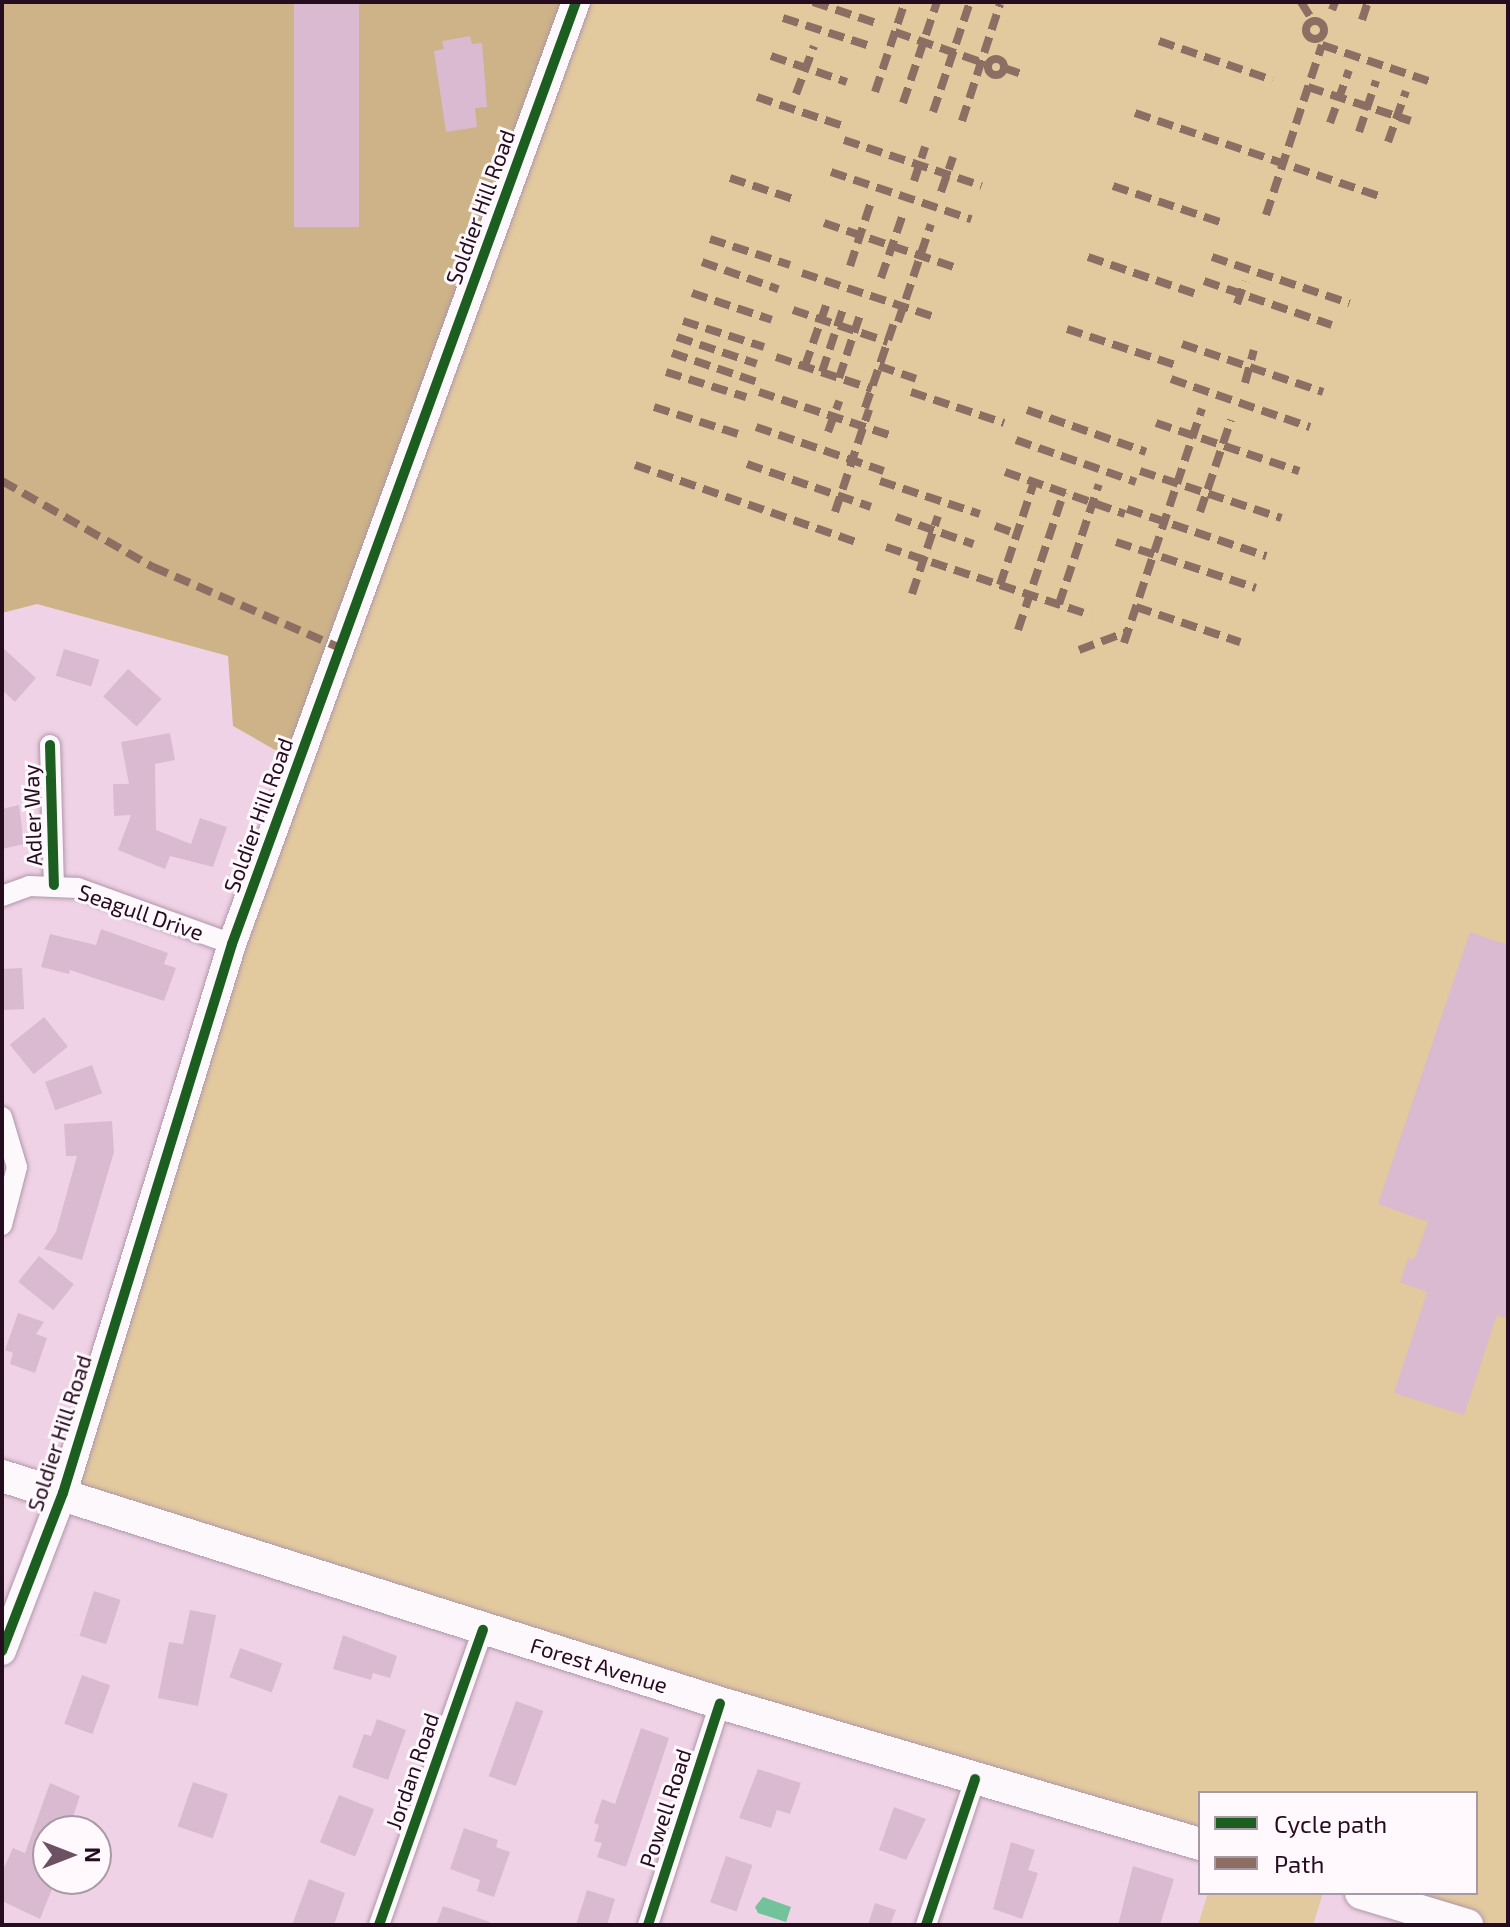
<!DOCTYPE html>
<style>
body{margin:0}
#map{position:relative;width:1510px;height:1927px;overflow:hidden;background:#f0d2e7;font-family:"Exo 2",sans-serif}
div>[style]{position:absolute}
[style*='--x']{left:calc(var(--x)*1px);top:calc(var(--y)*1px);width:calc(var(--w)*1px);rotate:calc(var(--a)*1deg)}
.green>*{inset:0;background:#e2c99e}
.forest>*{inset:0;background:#cdb387}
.water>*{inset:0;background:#72c39c}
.building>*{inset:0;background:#dabad1;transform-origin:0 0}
.roads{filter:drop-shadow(0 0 2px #b097a9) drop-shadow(0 0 2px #b097a9)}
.street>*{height:20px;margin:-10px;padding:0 10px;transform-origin:10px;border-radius:10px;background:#fdf8fb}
.secondary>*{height:28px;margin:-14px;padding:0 14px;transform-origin:14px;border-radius:14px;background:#fdf8fb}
.primary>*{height:32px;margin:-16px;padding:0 16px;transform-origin:16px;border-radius:16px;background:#fdf8fb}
.quiet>*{height:8px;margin-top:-4px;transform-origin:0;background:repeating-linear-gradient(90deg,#8d6e63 0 16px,transparent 0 24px)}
.quiet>.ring{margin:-4px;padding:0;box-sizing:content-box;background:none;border:8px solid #8d6e63;border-radius:50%}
.cycleway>*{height:10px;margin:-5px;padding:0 5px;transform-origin:5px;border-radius:5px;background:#1b5e20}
span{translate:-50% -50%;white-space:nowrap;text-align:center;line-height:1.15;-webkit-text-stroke:6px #fff8fd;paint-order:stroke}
.street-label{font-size:22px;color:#250c1f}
.frame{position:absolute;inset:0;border:4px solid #250c1f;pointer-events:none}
.legend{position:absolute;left:1198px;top:1791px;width:280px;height:104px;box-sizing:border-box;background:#fff8fd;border:2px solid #a89aa4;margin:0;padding:10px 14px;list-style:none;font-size:24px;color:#250c1f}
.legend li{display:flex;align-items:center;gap:16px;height:40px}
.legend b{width:40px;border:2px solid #a89aa4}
.north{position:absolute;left:32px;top:1815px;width:80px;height:80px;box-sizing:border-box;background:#fff8fd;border:2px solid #a89aa4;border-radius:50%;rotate:90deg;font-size:22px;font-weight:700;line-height:32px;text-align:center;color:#250c1f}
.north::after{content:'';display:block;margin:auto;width:28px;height:36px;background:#6c5165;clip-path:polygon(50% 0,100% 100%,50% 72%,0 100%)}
</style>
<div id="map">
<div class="green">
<div style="clip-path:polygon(576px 2px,1508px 2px,1508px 1925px,1467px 1925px,1361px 1893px,1476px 1893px,1476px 1793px,1200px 1793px,1200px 1844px,63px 1493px,232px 944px)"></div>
<div style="clip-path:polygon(1208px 1893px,1323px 1893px,1313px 1925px,1198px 1925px)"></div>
</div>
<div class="forest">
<div style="clip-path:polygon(2px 2px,576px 2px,298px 763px,233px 726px,228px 656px,37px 604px,2px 613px)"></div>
</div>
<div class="water">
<div style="clip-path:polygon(763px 1897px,791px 1907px,786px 1922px,758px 1913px,755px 1907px)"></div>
</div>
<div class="building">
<div style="left:294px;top:2px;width:65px;height:225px"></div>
<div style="clip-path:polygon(470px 36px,472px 44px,482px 43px,487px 107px,475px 108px,477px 127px,446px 132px,434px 51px,444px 49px,442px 41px)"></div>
<div style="clip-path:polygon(2px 647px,36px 678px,15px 702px,2px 690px)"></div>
<div style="left:64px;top:649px;width:37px;height:28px;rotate:17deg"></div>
<div style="left:128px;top:669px;width:45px;height:37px;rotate:42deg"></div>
<div style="clip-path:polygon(170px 733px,175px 760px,155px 764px,156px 830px,191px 844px,200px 818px,227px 827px,213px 867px,170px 856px,165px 869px,118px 850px,131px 815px,114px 816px,113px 784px,129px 784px,121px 742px)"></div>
<div style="clip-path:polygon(19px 805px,24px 844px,2px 849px,2px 809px)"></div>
<div style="clip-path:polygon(101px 929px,168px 953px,164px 964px,176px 968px,164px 1001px,70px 970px,69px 974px,41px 967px,50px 934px,96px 945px)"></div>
<div style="clip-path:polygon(1470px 932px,1508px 945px,1508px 1319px,1497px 1315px,1464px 1415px,1394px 1393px,1427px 1292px,1400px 1282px,1408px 1258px,1414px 1260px,1428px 1222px,1378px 1204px)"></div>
<div style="left:22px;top:968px;width:41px;height:20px;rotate:87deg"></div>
<div style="left:44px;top:1017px;width:38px;height:44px;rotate:51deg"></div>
<div style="left:92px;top:1065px;width:30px;height:50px;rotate:70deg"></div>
<div style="clip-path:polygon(112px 1121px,114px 1152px,82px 1260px,44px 1249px,56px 1232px,77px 1156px,66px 1156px,64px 1124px)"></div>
<div style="left:39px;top:1256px;width:45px;height:33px;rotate:39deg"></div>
<div style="clip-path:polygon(18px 1313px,44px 1322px,36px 1334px,47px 1338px,35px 1373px,10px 1364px,13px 1353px,5px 1350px)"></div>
<div style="left:94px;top:1591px;width:28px;height:47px;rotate:18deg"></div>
<div style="clip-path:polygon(190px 1610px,216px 1615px,198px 1706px,158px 1698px,169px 1642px,183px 1644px)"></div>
<div style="clip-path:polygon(343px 1635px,397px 1656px,390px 1678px,373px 1673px,371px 1680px,333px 1669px)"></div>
<div style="left:240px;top:1648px;width:45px;height:31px;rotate:20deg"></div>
<div style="left:82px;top:1675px;width:30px;height:52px;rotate:20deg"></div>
<div style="left:516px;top:1701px;width:29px;height:80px;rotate:20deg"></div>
<div style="clip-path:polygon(377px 1719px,406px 1730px,388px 1780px,352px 1767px,364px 1734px,371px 1736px)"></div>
<div style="clip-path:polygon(641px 1728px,669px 1738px,626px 1867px,597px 1857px,602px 1843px,594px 1841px,599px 1825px,594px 1823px,602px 1799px,615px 1804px)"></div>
<div style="clip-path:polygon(758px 1769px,801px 1783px,790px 1814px,777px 1810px,771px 1828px,739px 1818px)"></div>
<div style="left:193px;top:1782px;width:37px;height:47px;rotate:19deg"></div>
<div style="clip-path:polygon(50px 1783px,80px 1796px,68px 1831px,48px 1831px,48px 1879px,56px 1879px,40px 1919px,2px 1901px,2px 1872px,13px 1848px,25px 1853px)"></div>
<div style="left:339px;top:1795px;width:38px;height:51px;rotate:22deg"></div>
<div style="clip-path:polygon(894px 1807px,926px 1819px,906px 1860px,879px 1850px)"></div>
<div style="clip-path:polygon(464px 1828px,498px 1840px,496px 1847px,510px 1852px,494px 1897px,477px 1891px,480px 1880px,450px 1869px)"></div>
<div style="clip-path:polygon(1011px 1842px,1035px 1850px,1028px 1870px,1038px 1873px,1022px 1919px,993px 1909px)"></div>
<div style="left:726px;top:1856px;width:28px;height:49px;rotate:19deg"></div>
<div style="clip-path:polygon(1133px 1866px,1174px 1879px,1160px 1925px,1118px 1925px)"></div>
<div style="clip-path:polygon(309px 1879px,345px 1893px,334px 1925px,292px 1925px)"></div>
<div style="clip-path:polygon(587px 1890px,615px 1899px,607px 1925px,576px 1925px)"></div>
<div style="clip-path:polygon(875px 1903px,896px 1910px,890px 1925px,868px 1925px)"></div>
<div style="clip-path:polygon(443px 1906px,490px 1922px,490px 1925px,436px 1925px)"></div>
</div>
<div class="roads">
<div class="street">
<div style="--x:50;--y:745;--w:140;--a:88.4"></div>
<div style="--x:2;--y:896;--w:29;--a:-20"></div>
<div style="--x:29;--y:886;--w:49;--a:2.3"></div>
<div style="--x:78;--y:888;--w:164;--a:20"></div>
<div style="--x:2;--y:1117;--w:52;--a:73.3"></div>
<div style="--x:17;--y:1167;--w:60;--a:104.5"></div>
<div style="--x:379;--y:1925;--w:313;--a:-70.6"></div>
<div style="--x:648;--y:1925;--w:233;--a:-72"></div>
<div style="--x:926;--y:1925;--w:154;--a:-71.4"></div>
</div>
<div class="secondary">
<div style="--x:2;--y:1651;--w:169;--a:-68.9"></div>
<div style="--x:63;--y:1493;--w:574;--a:-72.89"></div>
<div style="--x:232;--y:944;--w:1003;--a:-69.94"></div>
</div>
<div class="primary">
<div style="--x:2;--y:1476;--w:753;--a:17.54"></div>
<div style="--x:720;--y:1703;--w:500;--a:16.37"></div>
<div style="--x:1361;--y:1893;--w:111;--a:16.8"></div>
</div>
</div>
<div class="quiet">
<div style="--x:813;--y:2;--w:66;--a:18.4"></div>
<div style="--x:1301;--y:2;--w:22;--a:58"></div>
<div style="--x:1332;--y:10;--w:9;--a:-69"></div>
<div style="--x:783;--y:18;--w:91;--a:17.8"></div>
<div style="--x:1362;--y:20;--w:19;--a:-72"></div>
<div class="ring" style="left:1306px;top:21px;width:10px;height:10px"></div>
<div style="--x:895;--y:32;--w:100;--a:19.3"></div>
<div style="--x:1159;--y:41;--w:120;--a:19"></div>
<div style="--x:771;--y:56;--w:80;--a:18.9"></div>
<div class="ring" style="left:988px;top:59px;width:8px;height:8px"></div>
<div style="--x:1004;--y:68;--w:18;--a:19"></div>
<div style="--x:1308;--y:87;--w:108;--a:18.3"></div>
<div style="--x:875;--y:92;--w:95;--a:-71.6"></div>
<div style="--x:796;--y:94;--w:51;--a:-69.4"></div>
<div style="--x:757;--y:97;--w:91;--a:18.6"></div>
<div style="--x:903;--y:103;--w:107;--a:-71.4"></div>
<div style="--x:933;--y:112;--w:116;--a:-71.4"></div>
<div style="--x:1135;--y:113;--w:263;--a:18.8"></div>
<div style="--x:962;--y:121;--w:123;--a:-72"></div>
<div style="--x:1330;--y:123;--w:56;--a:-70.3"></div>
<div style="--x:1359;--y:132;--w:54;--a:-71.6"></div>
<div style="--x:844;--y:140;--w:145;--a:18.4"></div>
<div style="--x:1388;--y:142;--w:54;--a:-70.6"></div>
<div style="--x:831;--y:172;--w:148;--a:18.6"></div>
<div style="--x:730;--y:178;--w:70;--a:18.4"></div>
<div style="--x:914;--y:181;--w:36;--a:-72"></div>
<div style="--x:1113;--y:186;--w:116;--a:18.6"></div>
<div style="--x:941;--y:192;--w:37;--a:-71"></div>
<div style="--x:1266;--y:215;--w:179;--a:-71.8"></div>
<div style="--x:1322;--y:45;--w:115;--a:18.7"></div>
<div style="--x:824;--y:223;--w:137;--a:18.7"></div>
<div style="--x:710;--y:239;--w:84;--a:18"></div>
<div style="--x:1088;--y:257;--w:117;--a:18.9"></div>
<div style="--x:1212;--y:257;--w:145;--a:18.6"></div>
<div style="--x:702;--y:262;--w:81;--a:19.6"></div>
<div style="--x:850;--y:266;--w:67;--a:-71.8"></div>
<div style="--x:802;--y:273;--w:142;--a:18.4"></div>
<div style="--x:881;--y:278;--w:68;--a:-71"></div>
<div style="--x:1204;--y:281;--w:135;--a:19"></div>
<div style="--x:692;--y:293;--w:84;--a:18.6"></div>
<div style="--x:1237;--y:304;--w:24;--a:-71"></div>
<div style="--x:793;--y:310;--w:100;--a:18.6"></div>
<div style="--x:683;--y:321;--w:85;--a:17.8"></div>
<div style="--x:898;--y:322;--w:103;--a:-71.4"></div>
<div style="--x:1067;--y:329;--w:114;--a:18.4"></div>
<div style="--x:677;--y:337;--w:84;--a:18.6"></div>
<div style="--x:1182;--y:344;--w:149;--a:18.8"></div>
<div style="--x:672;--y:353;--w:93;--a:18.8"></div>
<div style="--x:776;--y:357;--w:101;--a:18.4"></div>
<div style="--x:805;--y:366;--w:70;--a:-70.8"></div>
<div style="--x:879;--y:366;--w:39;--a:19"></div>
<div style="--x:666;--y:372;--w:84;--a:17.4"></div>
<div style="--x:822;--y:372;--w:70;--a:-71.6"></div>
<div style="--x:839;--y:378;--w:70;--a:-71.6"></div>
<div style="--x:1171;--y:379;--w:147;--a:19.1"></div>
<div style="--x:1245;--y:383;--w:34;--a:-75"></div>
<div style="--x:759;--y:392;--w:143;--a:18.3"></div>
<div style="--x:911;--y:392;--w:98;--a:18.4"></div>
<div style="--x:654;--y:407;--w:88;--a:17.8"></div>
<div style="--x:865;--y:408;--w:90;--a:-71.2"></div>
<div style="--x:1027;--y:410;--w:126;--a:19.4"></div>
<div style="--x:1156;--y:423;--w:151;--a:18.6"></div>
<div style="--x:756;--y:427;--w:135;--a:19"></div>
<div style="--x:828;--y:432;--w:33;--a:-70"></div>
<div style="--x:1016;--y:440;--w:127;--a:19.3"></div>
<div style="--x:747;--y:464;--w:131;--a:19.1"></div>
<div style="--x:635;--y:465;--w:237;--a:19.2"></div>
<div style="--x:1140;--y:471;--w:149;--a:18.4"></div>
<div style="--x:1005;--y:472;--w:127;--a:19.3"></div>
<div style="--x:2;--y:481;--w:174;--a:29.7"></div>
<div style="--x:153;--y:567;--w:204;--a:23.4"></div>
<div style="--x:880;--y:481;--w:105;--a:18.3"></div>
<div style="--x:1127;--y:509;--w:147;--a:18.7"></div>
<div style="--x:835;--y:512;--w:108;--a:-71.6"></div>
<div style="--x:1200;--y:512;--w:97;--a:-71.4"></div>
<div style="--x:896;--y:517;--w:82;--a:19.3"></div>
<div style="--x:995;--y:526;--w:23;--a:20"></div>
<div style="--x:1116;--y:542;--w:147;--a:18.2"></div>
<div style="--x:886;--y:547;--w:216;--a:18.4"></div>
<div style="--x:1000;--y:585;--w:108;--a:-71.7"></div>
<div style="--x:912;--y:594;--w:82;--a:-71.6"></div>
<div style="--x:1059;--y:604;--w:126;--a:-71.6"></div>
<div style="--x:1136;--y:607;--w:110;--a:18.6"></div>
<div style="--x:1018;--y:630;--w:145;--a:-71.6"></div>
<div style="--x:1124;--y:643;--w:247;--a:-71.6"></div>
<div style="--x:1079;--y:650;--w:51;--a:-20.6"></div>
</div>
<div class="cycleway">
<div style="--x:50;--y:745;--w:140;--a:88.4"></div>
<div style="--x:2;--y:1651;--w:169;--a:-68.9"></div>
<div style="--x:63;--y:1493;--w:574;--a:-72.89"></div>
<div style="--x:232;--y:944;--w:1003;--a:-69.94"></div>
<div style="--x:379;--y:1925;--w:313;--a:-70.6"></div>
<div style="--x:648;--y:1925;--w:233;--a:-72"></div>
<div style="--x:926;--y:1925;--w:154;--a:-71.4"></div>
</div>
<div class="street-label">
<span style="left:480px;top:207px;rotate:-70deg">Soldier Hill Road</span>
<span style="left:32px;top:815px;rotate:-92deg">Adler Way</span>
<span style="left:258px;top:815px;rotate:-70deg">Soldier Hill Road</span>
<span style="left:141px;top:912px;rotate:19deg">Seagull Drive</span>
<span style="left:59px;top:1433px;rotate:-72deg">Soldier Hill Road</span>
<span style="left:599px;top:1665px;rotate:17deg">Forest Avenue</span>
<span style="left:412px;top:1771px;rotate:-71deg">Jordan Road</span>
<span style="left:665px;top:1808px;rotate:-72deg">Powell Road</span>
</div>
<div class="frame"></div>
<ul class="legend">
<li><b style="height:10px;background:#1b5e20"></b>Cycle path</li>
<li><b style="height:10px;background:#8d6e63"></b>Path</li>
</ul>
<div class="north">N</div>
</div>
